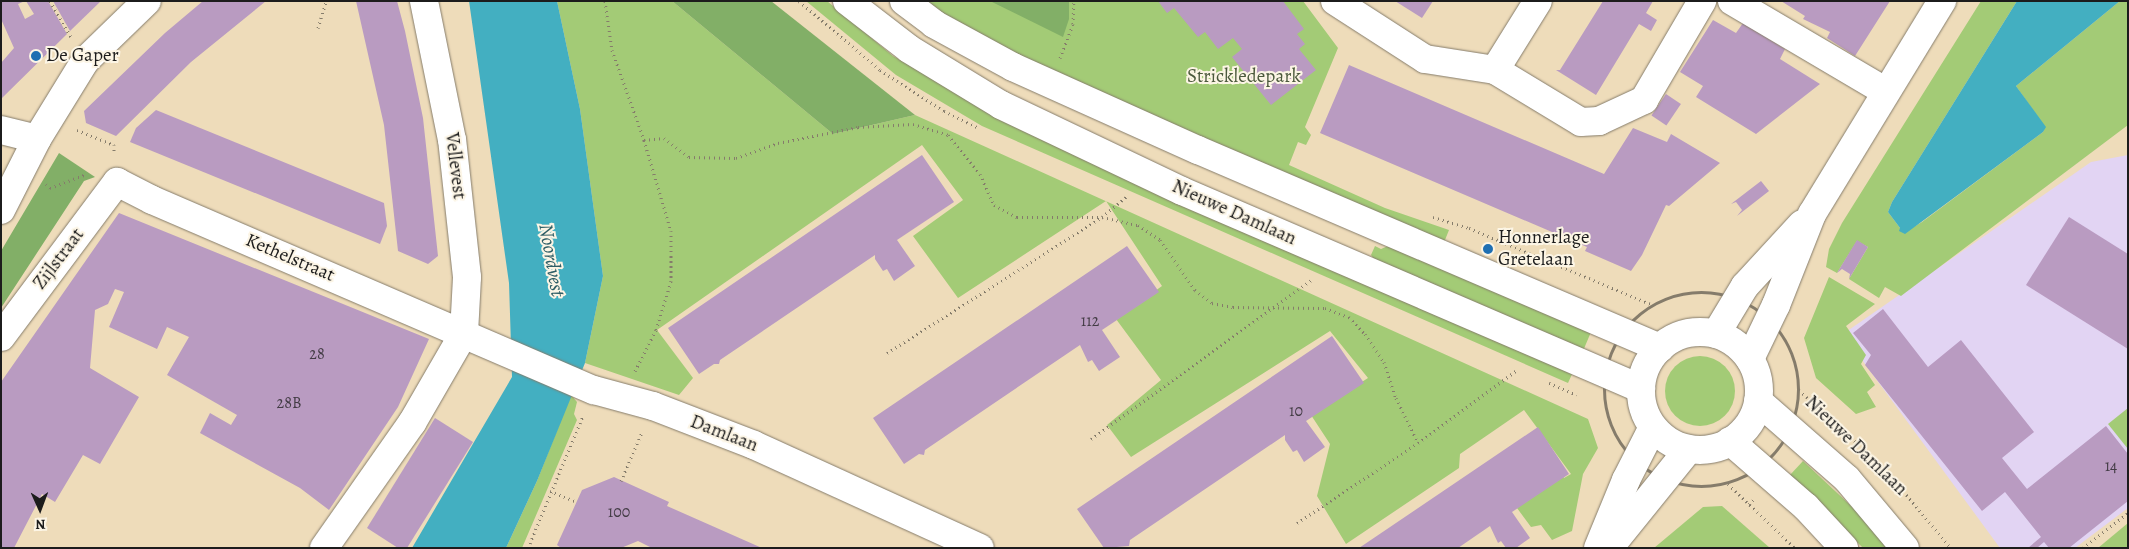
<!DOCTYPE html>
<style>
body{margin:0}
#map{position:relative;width:2129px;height:549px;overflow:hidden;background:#eedcba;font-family:Alegreya,serif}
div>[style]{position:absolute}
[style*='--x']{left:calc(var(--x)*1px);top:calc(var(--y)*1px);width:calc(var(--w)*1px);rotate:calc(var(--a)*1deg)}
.built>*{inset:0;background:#e2d4f3}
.green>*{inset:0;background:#a3cb76}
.round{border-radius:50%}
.forest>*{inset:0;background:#82af67}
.water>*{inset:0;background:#43afc1}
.building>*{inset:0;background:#b99bc1;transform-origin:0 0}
.path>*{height:3px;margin-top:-1.5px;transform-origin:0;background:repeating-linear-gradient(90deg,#857c6b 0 1px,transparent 0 5px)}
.path>.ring{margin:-1.5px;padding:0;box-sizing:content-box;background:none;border:3px solid #857c6b;border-radius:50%}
.roads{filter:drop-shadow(0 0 1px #857c6b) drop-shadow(0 0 1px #857c6b)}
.minor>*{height:28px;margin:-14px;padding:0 14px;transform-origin:14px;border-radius:14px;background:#fff}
.minor>.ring{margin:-14px;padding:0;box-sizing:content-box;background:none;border:28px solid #fff;border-radius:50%}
.dots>*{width:14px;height:14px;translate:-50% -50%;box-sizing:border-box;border:2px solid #fcf5e5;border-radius:50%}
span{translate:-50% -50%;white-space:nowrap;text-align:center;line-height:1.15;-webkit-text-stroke:4px #fcf5e5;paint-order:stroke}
.number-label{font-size:16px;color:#433c45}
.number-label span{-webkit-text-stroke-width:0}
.poi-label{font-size:19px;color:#1c1c1c}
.left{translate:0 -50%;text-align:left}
.park-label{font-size:19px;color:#4b593c}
.street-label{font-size:19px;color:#1c1c1c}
.water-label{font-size:20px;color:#2e5e66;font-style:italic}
.frame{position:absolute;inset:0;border:2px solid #1c1c1c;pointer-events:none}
.north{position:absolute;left:15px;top:484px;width:50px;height:50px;-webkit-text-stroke:4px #fcf5e5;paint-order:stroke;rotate:178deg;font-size:14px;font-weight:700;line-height:20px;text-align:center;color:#1c1c1c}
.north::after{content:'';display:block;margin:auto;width:18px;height:22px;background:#1c1c1c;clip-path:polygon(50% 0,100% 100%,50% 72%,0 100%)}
</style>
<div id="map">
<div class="built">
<div style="clip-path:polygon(2128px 155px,2128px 508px,2075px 548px,2000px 548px,1843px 334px,2091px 162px)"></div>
</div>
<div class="green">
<div style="clip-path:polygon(557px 1px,672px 1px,833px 134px,915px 115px,1588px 419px,1598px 448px,1583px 474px,1572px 531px,1552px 540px,1541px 525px,1531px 527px,1517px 508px,1562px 474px,1564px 478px,1571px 474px,1524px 410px,1460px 454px,1459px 468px,1346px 544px,1317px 496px,1330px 444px,1311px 415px,1368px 378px,1330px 331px,1131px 457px,1107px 425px,1161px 380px,1116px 319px,1162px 286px,1106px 201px,958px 298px,913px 236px,963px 200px,922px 145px,657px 330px,693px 378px,679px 395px,585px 363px,603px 276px,580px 109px)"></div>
<div style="clip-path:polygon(806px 1px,827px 1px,893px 56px,1000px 117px,1573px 372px,1568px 383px,982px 126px,896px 75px)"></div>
<div style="clip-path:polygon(914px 1px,1303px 1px,1338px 48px,1305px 127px,1311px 135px,1306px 145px,1298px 142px,1289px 165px,1385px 208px,1449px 230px,1443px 245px,1034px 68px)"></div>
<div style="clip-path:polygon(1981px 1px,2017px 1px,1892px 202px,1888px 212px,1900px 228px,1907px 231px,1922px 222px,2043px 132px,2045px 127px,2016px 86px,2120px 1px,2128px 1px,2128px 125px,1901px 296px,1885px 287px,1879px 298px,1849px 279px,1868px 247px,1857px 241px,1837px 273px,1826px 267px,1829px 249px,1842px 223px)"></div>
<div style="clip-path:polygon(1375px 246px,1381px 249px,1388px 246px,1591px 332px,1583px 351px,1379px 266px,1371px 255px)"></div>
<div style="clip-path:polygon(1829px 277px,1875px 304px,1846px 326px,1866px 355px,1861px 364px,1875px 385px,1867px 392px,1876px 407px,1856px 414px,1816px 378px,1804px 338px)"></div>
<div class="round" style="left:1665px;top:356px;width:70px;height:70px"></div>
<div style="clip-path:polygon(571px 395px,577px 402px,574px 414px,577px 420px,522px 548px,506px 548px,537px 481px)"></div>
<div style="clip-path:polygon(2128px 408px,2128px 449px,2108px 424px)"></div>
<div style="clip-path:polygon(1803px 461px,1865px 519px,1889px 548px,1863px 548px,1790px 475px)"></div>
<div style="clip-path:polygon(1722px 506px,1770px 548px,1654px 548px,1703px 507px)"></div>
<div style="clip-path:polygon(2128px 523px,2128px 548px,2098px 548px)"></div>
</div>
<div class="forest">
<div style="clip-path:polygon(672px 1px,771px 1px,915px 115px,833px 134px)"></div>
<div style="clip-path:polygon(990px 1px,1069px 1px,1069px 19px,1063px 37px)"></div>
<div style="clip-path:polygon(59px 153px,95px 177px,84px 181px,1px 308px,1px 251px)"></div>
</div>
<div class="water">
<div style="clip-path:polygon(469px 1px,557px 1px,580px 109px,603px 276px,585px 363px,537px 481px,506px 548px,412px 548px,512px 377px,509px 283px)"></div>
<div style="clip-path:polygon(2017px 1px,2120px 1px,2016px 86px,2046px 127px,2043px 132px,1905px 234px,1899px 231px,1900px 228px,1888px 212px,1892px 202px)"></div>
</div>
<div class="building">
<div style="clip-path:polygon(1px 1px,25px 1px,18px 4px,25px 19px,34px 14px,26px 1px,48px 1px,67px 34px,1px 99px,1px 63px,14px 48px,1px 19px)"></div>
<div style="clip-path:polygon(53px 1px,101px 1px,70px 31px)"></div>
<div style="clip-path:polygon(203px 1px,266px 1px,191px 62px,116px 136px,86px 123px,84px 111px,165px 33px)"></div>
<div style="clip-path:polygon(356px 1px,397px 1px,405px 31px,423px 118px,438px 256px,428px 264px,398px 251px,384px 125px)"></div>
<div style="clip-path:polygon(1158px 1px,1283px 1px,1304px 29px,1297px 34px,1305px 44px,1299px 49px,1316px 70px,1271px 105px,1232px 57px,1242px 49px,1233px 38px,1218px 49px,1205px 32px,1198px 37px,1174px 8px,1167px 13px)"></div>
<div style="clip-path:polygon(1395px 1px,1433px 1px,1422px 18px)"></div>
<div style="clip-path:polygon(1603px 1px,1653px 1px,1646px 13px,1657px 20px,1651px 31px,1639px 24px,1596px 95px,1556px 70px,1560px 70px)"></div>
<div style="clip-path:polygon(1781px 1px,1890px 1px,1855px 56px,1827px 38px,1830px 32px,1803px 19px,1805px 16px)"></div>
<div style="clip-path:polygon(1713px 20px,1736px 33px,1743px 23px,1785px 49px,1780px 59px,1820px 84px,1756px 134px,1696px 97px,1703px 86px,1680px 72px)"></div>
<div style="clip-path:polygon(1349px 65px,1604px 174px,1633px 128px,1667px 142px,1671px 134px,1720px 163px,1669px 206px,1666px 205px,1642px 255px,1631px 271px,1585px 251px,1587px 247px,1320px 133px)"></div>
<div style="left:1666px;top:94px;width:18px;height:26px;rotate:34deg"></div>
<div style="clip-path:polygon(156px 110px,384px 203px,387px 226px,380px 244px,130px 142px,136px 128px)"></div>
<div style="clip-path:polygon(922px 155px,954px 202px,897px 240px,915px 266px,894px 281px,887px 269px,883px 271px,875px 259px,875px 255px,720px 360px,719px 364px,714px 364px,699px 374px,668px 328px)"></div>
<div style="clip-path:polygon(1761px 181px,1769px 191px,1737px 216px,1742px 210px,1736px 202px,1731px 204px)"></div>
<div style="clip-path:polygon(119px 213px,429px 339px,398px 407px,329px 510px,300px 488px,200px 433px,210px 413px,231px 425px,237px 415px,167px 375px,189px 337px,167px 327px,157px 349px,109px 327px,124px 292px,115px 289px,108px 304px,95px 310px,90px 368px,139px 397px,100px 464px,83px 455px,55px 502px,42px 494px,14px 548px,1px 548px,1px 382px)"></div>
<div style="clip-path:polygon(2069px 217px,2128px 254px,2128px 349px,2026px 285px)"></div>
<div style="clip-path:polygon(1857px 240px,1868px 247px,1849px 279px,1850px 274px,1842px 269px,1837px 273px)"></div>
<div style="clip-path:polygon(1127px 246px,1159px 292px,1102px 330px,1120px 357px,1099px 371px,1092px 360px,1088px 362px,1080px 345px,925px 450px,924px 455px,919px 454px,904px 464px,873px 418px)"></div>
<div style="clip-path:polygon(1883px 309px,1928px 367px,1961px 340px,2034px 432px,2002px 458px,2027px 489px,2106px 426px,2128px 454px,2128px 501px,2069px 548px,2049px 548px,2044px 542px,2037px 548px,2028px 548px,2041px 537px,2005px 492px,1982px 511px,1865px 365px,1871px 355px,1853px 333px)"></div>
<div style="clip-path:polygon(1332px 336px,1364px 383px,1306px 421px,1325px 447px,1304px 462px,1297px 450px,1293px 452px,1285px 440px,1285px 435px,1130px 540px,1129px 546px,1104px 548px,1077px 509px)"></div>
<div style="clip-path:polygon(435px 418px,473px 442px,407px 548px,398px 548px,367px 528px)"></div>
<div style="clip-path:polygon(1538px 427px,1569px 474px,1512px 512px,1530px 538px,1516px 548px,1506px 548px,1501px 541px,1498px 543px,1490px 526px,1458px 548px,1359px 548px)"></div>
<div style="clip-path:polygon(614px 477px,669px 502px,667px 506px,762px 548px,652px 548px,638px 541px,621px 548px,561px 548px,557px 545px,582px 490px)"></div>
</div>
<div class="path">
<div style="--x:50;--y:1;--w:42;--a:59.7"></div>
<div style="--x:605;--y:1;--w:49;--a:81.9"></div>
<div style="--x:612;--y:50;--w:96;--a:70.4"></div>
<div style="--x:644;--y:140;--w:95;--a:73.5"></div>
<div style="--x:671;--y:231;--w:50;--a:90"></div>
<div style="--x:671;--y:281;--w:51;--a:107"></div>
<div style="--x:656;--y:330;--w:46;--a:117.1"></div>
<div style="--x:799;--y:1;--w:106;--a:40.4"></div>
<div style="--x:880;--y:70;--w:76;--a:32.6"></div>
<div style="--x:944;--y:111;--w:39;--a:26"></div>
<div style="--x:318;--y:28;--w:28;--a:-73"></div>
<div style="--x:1060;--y:58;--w:36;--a:-69"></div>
<div style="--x:1073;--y:24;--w:23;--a:-88"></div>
<div style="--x:77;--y:130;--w:40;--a:22"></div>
<div style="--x:114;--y:145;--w:8;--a:90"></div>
<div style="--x:644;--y:140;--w:20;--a:-6"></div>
<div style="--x:664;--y:138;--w:31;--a:37"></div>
<div style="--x:689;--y:157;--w:47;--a:1.2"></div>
<div style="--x:736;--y:158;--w:45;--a:-19.7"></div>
<div style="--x:778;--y:143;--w:82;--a:-11.3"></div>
<div style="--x:858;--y:127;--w:55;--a:-3.1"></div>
<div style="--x:913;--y:124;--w:37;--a:17"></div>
<div style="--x:948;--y:135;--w:50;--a:50.6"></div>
<div style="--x:980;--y:174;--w:34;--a:66"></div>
<div style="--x:994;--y:205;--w:26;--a:28"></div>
<div style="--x:1017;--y:217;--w:85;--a:0"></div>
<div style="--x:1102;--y:217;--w:37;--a:13"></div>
<div style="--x:1138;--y:225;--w:27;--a:34"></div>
<div style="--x:1160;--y:240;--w:61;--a:55"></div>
<div style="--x:1195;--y:290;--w:21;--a:37"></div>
<div style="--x:1212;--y:303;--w:21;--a:11"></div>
<div style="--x:1233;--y:307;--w:92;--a:0.6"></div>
<div style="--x:1325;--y:308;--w:26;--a:21"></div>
<div style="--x:1349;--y:317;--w:23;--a:47"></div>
<div style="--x:1365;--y:334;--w:34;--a:56"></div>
<div style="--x:1384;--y:362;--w:38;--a:72"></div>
<div style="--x:1396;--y:398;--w:50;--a:63.9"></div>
<div style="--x:46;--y:184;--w:6;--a:45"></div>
<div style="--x:50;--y:188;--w:39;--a:-21"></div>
<div style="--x:1433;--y:217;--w:38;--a:17"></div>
<div style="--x:1469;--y:228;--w:199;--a:22.7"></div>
<div class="ring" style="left:1604px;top:292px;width:191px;height:191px"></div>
<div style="--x:887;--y:353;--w:254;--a:-32.3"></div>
<div style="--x:1102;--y:217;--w:33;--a:-40"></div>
<div style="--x:1549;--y:383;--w:30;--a:23"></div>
<div style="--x:1799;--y:390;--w:115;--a:42.5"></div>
<div style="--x:1884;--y:468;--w:104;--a:50.1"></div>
<div style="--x:1091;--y:439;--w:274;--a:-35.8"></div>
<div style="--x:621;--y:481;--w:53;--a:-66.8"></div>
<div style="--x:1728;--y:484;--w:93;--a:43.7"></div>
<div style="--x:550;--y:491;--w:29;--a:22"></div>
<div style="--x:1749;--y:504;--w:7;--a:-45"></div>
<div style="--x:1297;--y:523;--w:145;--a:-33.5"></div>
<div style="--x:1418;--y:443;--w:123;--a:-36.4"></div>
<div style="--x:528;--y:548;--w:143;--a:-67.4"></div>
<div style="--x:2083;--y:548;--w:57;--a:-37.9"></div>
</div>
<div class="roads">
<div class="minor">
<div style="--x:847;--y:1;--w:78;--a:37.7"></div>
<div style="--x:909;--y:49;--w:108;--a:31.3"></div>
<div style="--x:1001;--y:105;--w:200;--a:25.4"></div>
<div style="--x:1182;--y:191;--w:500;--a:23.3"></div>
<div style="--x:904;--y:1;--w:38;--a:37"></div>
<div style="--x:934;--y:24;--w:90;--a:28.6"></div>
<div style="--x:1013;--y:67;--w:203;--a:24.2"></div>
<div style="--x:1198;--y:150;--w:503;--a:23.2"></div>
<div style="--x:1335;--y:1;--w:107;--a:32.8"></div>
<div style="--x:1425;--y:59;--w:71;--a:8.9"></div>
<div style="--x:1495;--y:70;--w:100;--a:31.2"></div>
<div style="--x:1581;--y:122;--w:18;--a:-3"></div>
<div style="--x:1599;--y:121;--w:50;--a:-25"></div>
<div style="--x:1644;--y:100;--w:115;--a:-59.6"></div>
<div style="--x:1732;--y:1;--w:178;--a:30.5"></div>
<div style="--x:1495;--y:70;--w:81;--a:-58.1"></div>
<div style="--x:1;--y:130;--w:37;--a:14"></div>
<div style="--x:1;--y:210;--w:80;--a:-63.1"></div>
<div style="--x:37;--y:139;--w:92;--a:-58.4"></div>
<div style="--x:85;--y:61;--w:86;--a:-44.1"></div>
<div class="ring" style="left:1641px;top:332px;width:90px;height:90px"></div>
<div style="--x:1716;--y:334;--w:56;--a:-58.9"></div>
<div style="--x:1745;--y:286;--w:84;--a:-47.4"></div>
<div style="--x:1;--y:337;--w:194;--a:-53.2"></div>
<div style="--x:117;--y:182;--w:39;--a:27"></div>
<div style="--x:152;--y:200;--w:481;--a:23.3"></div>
<div style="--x:594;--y:390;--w:61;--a:15.2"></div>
<div style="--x:653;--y:406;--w:108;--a:21.1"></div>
<div style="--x:754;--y:445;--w:248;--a:24.5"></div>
<div style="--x:1750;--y:359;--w:60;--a:-64.3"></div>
<div style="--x:1776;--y:305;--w:98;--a:-68.4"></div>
<div style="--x:1812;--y:214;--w:250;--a:-58.6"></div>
<div style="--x:1758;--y:401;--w:118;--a:41.2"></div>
<div style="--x:1847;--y:479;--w:90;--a:50"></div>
<div style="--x:1730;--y:441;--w:101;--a:41"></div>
<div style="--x:1806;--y:507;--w:56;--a:47.2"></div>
<div style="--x:324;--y:548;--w:153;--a:-54.9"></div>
<div style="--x:412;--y:423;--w:104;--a:-60"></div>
<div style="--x:464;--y:333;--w:56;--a:-86.9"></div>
<div style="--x:467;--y:277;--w:138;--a:-96.2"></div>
<div style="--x:452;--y:140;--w:142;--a:-101.4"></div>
<div style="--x:1598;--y:548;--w:74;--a:-67.6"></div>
<div style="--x:1626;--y:480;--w:59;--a:-63"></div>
<div style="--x:1609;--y:548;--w:127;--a:-51.1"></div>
</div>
</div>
<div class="dots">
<div style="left:36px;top:56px;background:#1f6fb2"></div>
<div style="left:1488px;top:249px;background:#1f6fb2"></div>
</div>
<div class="number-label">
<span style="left:1090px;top:321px">112</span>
<span style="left:317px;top:354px">28</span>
<span style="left:289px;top:403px">28B</span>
<span style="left:1296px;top:411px">10</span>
<span style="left:2111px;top:466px">14</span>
<span style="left:619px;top:512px">100</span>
</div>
<div class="poi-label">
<span class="left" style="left:46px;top:56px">De Gaper</span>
<span class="left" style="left:1498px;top:249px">Honnerlage<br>Gretelaan</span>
</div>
<div class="park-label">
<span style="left:1244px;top:77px">Strickledepark</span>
</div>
<div class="street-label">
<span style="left:455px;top:166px;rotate:83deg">Vellevest</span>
<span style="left:1234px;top:213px;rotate:24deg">Nieuwe Damlaan</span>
<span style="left:290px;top:258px;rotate:23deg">Kethelstraat</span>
<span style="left:59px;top:259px;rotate:-53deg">Zijlstraat</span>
<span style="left:724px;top:434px;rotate:21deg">Damlaan</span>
<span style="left:1856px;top:446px;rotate:44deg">Nieuwe Damlaan</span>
</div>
<div class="water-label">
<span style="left:552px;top:260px;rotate:80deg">Noordvest</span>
</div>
<div class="frame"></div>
<div class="north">N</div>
</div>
